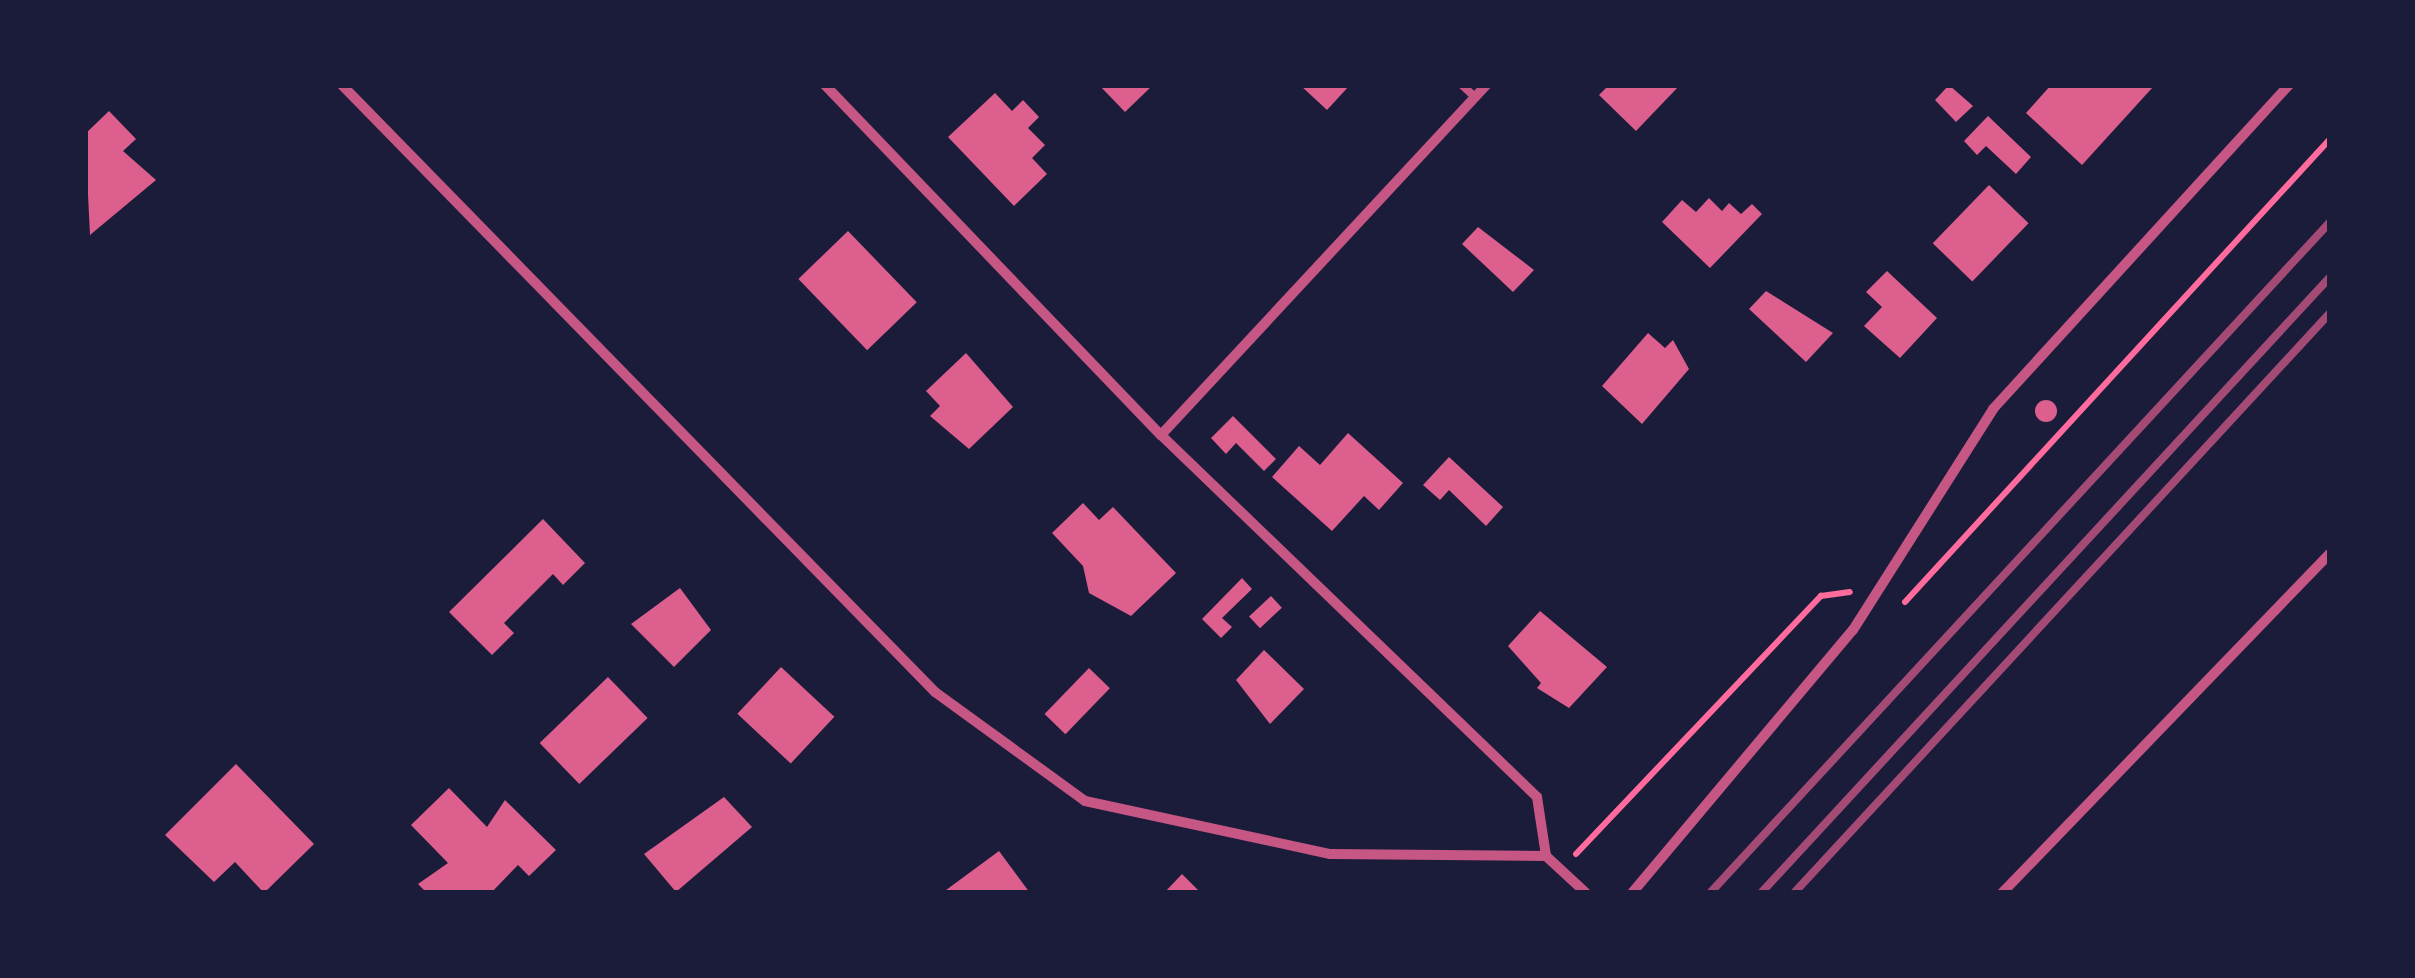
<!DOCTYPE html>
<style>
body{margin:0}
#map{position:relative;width:2415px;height:978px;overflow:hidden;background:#1b1b3a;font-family:"Work Sans",sans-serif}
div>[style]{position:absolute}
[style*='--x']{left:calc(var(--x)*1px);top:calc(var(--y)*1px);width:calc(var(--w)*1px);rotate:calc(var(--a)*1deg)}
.building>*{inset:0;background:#dd5f8e;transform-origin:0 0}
.round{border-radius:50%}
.path>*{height:6px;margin:-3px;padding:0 3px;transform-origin:3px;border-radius:3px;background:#ff6b9d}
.service>*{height:8px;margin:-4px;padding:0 4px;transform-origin:4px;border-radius:4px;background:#c65784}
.minor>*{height:10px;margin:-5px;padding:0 5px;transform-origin:5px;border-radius:5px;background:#c65784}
.rail>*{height:8px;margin:-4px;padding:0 4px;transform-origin:4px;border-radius:4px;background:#a44b75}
span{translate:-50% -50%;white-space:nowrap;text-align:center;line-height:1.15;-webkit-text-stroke:8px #1b1b3a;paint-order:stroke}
.frame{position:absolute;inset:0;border:88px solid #1b1b3a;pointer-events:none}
</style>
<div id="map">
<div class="building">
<div style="clip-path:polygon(1099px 85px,1153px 85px,1125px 112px)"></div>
<div style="clip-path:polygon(1300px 85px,1350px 85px,1327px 110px)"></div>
<div style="clip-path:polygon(1609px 85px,1680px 85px,1636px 131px,1599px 95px)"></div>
<div style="clip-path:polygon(1949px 85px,1973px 106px,1956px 122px,1935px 100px)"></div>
<div style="clip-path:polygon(2051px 85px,2151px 85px,2153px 87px,2082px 165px,2026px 113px)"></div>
<div style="clip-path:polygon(995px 93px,1012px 111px,1023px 100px,1039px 117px,1028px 128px,1045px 145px,1032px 158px,1047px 174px,1014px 206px,948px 137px)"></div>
<div style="clip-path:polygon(109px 111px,136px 139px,123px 151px,156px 180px,90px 235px,85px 134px)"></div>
<div style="clip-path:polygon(1988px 116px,2031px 157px,2016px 174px,1986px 146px,1977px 155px,1964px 141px)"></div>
<div style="left:1989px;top:185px;width:55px;height:81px;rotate:44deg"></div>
<div style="clip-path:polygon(1709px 198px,1722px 211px,1729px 203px,1741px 214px,1752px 204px,1762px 214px,1710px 268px,1662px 222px,1682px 200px,1696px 212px)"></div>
<div style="clip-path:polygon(1478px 227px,1534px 270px,1513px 292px,1462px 244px)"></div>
<div style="left:848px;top:231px;width:99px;height:69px;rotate:46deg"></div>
<div style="clip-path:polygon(1887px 271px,1937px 318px,1900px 358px,1864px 326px,1882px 307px,1866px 292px)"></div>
<div style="clip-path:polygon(1766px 291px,1833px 333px,1806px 362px,1749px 309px)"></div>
<div style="clip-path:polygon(1648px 333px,1665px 348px,1673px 340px,1689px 369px,1642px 424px,1602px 386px)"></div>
<div style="clip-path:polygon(966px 353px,1013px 407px,969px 449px,930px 416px,940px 406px,926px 391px)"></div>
<div class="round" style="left:2035px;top:400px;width:22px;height:22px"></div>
<div style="clip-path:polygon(1233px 416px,1276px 459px,1264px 471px,1236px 443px,1226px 454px,1211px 438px)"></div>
<div style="clip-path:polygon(1348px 433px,1403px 483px,1379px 510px,1364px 496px,1332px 531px,1272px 477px,1299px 446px,1320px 465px)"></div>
<div style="clip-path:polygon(1449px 457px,1503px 507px,1486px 526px,1449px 490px,1440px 500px,1423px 485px)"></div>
<div style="clip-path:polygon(1083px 503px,1099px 520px,1113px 507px,1176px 573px,1131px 616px,1089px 593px,1083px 566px,1052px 533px)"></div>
<div style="clip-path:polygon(543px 519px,585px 563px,563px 585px,553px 574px,504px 623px,514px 633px,492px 655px,449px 612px)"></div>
<div style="clip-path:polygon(1242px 578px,1252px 589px,1222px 618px,1232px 627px,1221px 638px,1202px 619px)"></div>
<div style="clip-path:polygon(680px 588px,711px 630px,674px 667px,631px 624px)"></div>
<div style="left:1271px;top:596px;width:16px;height:30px;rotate:47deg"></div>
<div style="clip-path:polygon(1540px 611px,1607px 667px,1569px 708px,1537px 688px,1541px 683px,1508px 646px)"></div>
<div style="clip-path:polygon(1264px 650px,1304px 689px,1270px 724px,1236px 680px)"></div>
<div style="left:781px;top:667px;width:73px;height:64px;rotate:43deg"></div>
<div style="left:1089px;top:668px;width:29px;height:64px;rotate:44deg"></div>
<div style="left:608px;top:677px;width:57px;height:95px;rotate:46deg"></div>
<div style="clip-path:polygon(236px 764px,314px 844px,264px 893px,235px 862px,214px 882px,165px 835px)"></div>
<div style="clip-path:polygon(449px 788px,487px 827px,505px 800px,556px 850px,529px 876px,518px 865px,491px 893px,427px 893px,418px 884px,448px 863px,411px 825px)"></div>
<div style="clip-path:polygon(724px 797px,752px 827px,676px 892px,644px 854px)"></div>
<div style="clip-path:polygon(999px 851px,1030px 893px,942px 893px)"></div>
<div style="clip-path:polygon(1182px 874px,1201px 893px,1164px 893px)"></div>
</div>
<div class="path">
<div style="--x:1905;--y:602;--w:628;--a:-47.45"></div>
<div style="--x:1576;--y:854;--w:356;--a:-46.5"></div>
<div style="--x:1821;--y:596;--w:29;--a:-8"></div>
</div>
<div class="service">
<div style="--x:1462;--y:85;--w:16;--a:43"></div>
</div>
<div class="minor">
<div style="--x:342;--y:85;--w:849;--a:45.67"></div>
<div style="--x:935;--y:692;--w:185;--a:36"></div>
<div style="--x:1085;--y:801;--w:251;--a:12.2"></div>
<div style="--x:1330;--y:854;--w:216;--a:0.5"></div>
<div style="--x:1546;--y:856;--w:54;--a:42.8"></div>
<div style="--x:825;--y:85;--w:485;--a:46.2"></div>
<div style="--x:1161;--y:435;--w:522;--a:43.91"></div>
<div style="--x:1537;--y:797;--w:60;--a:81.3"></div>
<div style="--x:1161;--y:435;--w:478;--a:-47.1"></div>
<div style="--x:1632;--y:893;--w:344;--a:-50"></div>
<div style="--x:1853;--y:630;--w:262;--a:-57.6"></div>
<div style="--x:1993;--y:409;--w:439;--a:-47.6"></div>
<div style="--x:2002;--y:893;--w:472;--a:-46"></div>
</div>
<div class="rail">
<div style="--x:1710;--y:893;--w:914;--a:-47.26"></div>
<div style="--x:1761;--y:893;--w:839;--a:-47.27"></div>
<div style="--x:1794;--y:893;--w:790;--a:-47.26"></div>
</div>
<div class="frame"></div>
</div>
